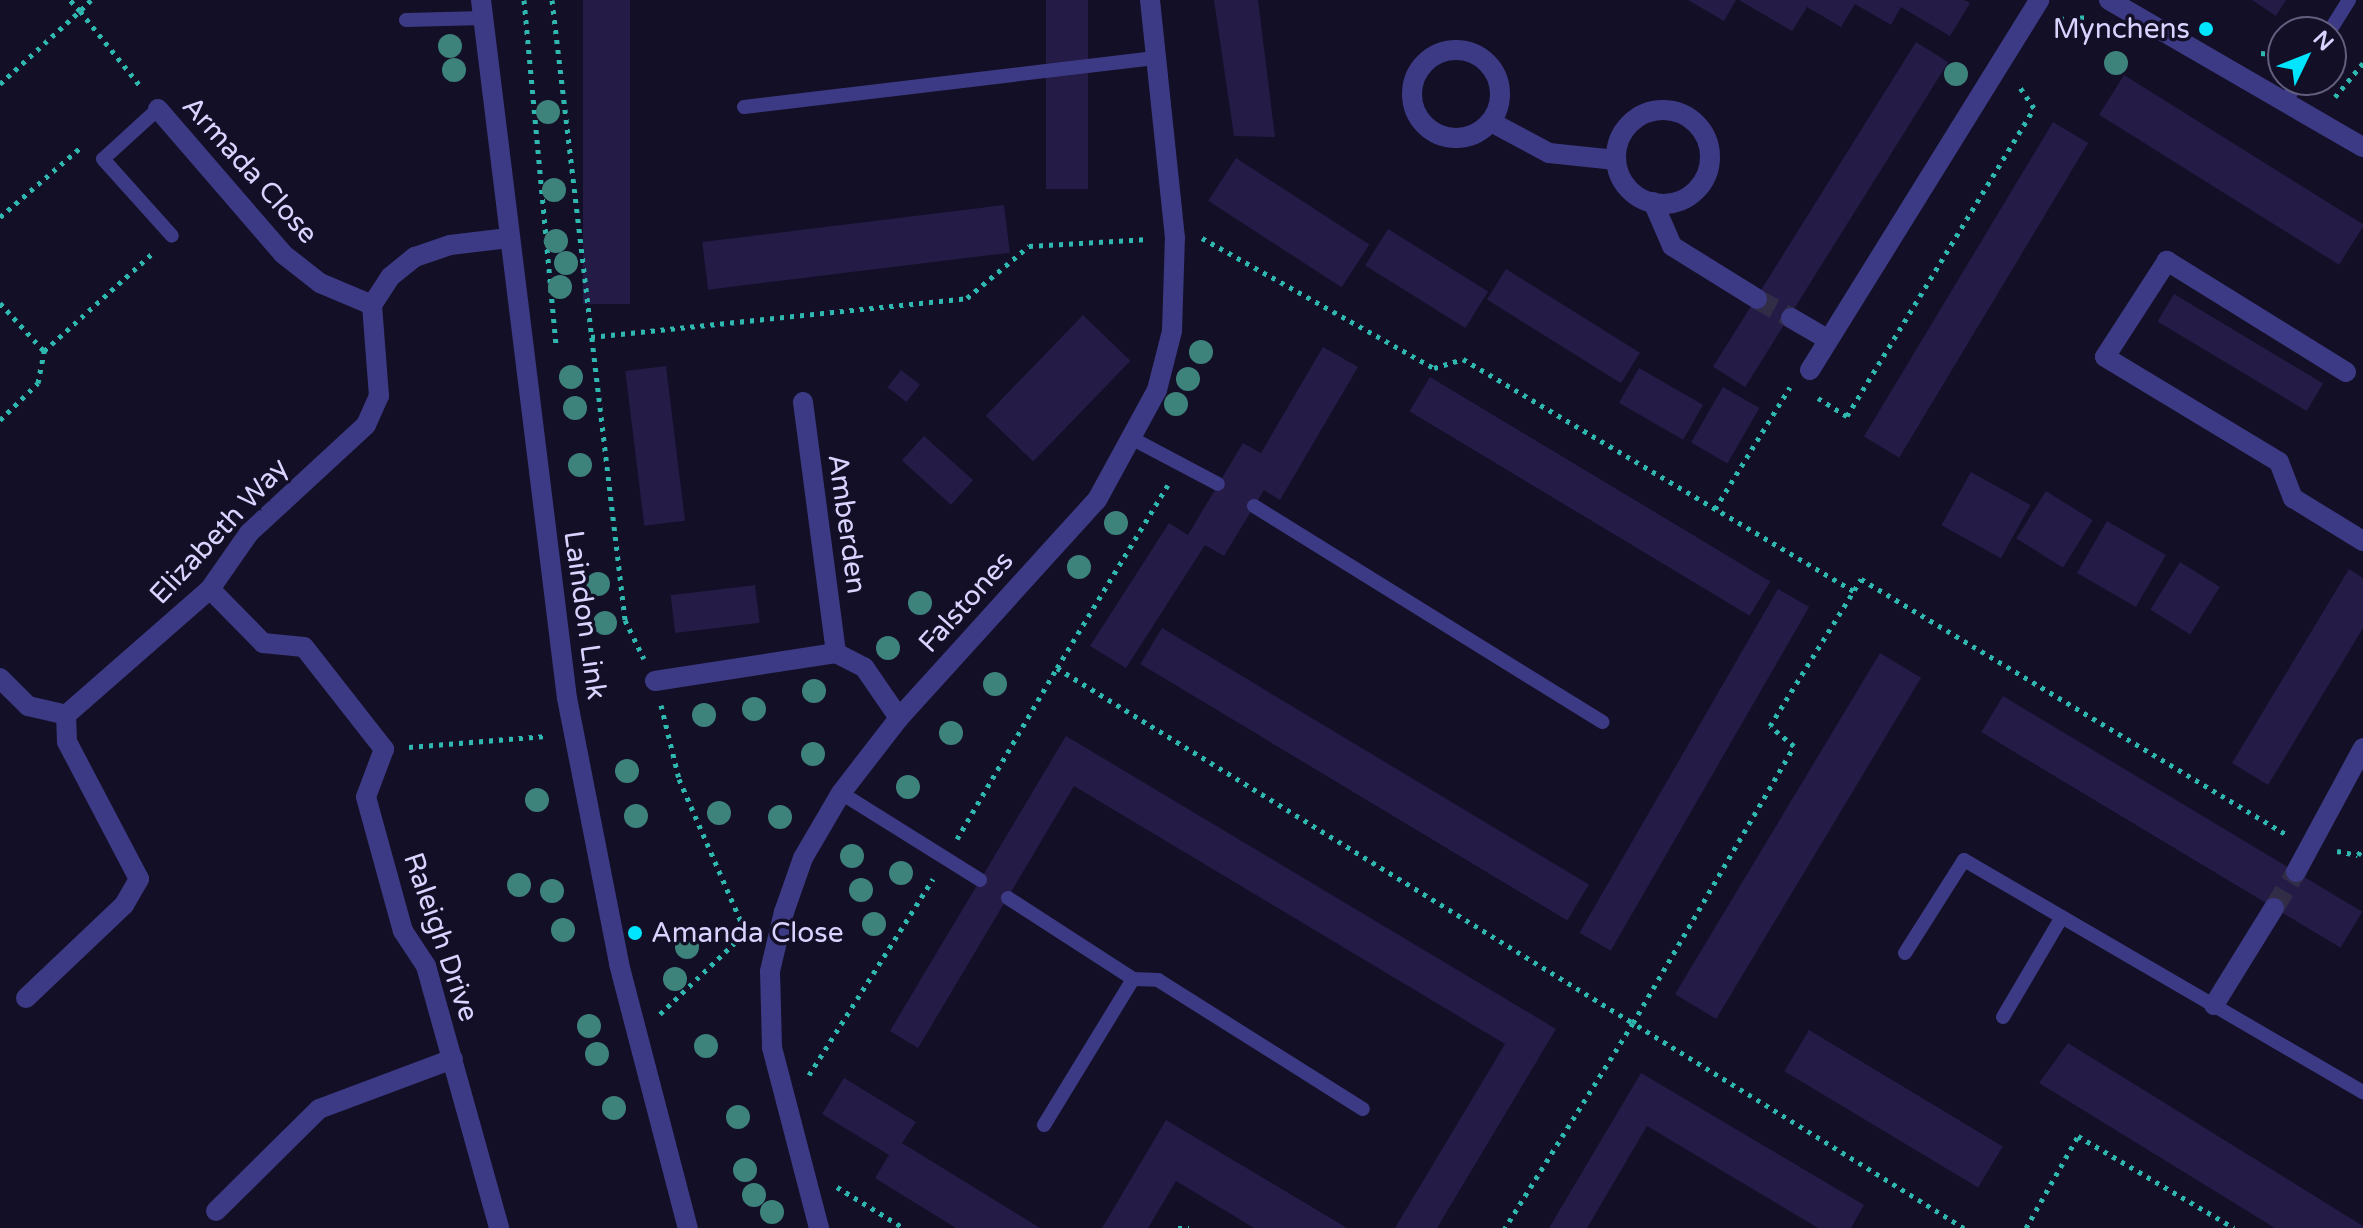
<!DOCTYPE html>
<style>
body{margin:0}
#map{position:relative;width:2363px;height:1228px;overflow:hidden;background:#130f26;font-family:"Varela Round",sans-serif}
div>[style]{position:absolute}
[style*='--x']{left:calc(var(--x)*1px);top:calc(var(--y)*1px);width:calc(var(--w)*1px);rotate:calc(var(--a)*1deg)}
.building>*{inset:0;background:#241b47;transform-origin:0 0}
.minor-tunnel>*{height:20px;margin-top:-10px;transform-origin:0;background:repeating-linear-gradient(90deg,#312d47 0 20px,transparent 0 30px)}
.path>*{height:5px;margin-top:-2.5px;transform-origin:0;background:repeating-linear-gradient(90deg,#2fb8b0 0 4px,transparent 0 10px)}
.service>*{height:14px;margin:-7px;padding:0 7px;transform-origin:7px;border-radius:7px;background:#3d3a85}
.minor>*{height:20px;margin:-10px;padding:0 10px;transform-origin:10px;border-radius:10px;background:#3d3a85}
.minor>.ring{margin:-10px;padding:0;box-sizing:content-box;background:none;border:20px solid #3d3a85;border-radius:50%}
.tertiary>*{height:20px;margin:-10px;padding:0 10px;transform-origin:10px;border-radius:10px;background:#3d3a85}
.trees>*{width:24px;height:24px;margin:-12px;border-radius:50%;background:#3d827b}
.dots>*{width:22px;height:22px;translate:-50% -50%;box-sizing:border-box;border:4px solid #130f26;border-radius:50%}
span{translate:-50% -50%;white-space:nowrap;text-align:center;line-height:1.15;-webkit-text-stroke:7px #130f26;paint-order:stroke}
.poi-label{font-size:28px;color:#d9d4ff}
.right{translate:-100% -50%;text-align:right}
.left{translate:0 -50%;text-align:left}
.street-label{font-size:28px;color:#d9d4ff}
.north{position:absolute;left:2267px;top:16px;width:80px;height:80px;box-sizing:border-box;background:#130f26;border:2px solid #625e7d;border-radius:50%;rotate:47deg;font-size:22px;font-weight:700;line-height:32px;text-align:center;color:#d9d4ff}
.north::after{content:'';display:block;margin:auto;width:28px;height:36px;background:#00e5ff;clip-path:polygon(50% 0,100% 100%,50% 72%,0 100%)}
</style>
<div id="map">
<div class="building">
<div style="left:583px;top:0;width:47px;height:304px"></div>
<div style="left:1046px;top:0;width:42px;height:189px"></div>
<div style="clip-path:polygon(1214px 0,1258px 0,1275px 137px,1234px 136px)"></div>
<div style="clip-path:polygon(1688px 0,1736px 0,1724px 21px)"></div>
<div style="clip-path:polygon(1739px 0,1964px 0,1970px 3px,1950px 36px,1901px 7px,1891px 25px,1855px 4px,1841px 27px,1807px 7px,1792px 31px)"></div>
<div style="clip-path:polygon(2252px 0,2286px 0,2276px 16px)"></div>
<div style="left:1916px;top:42px;width:38px;height:383px;rotate:32deg"></div>
<div style="left:2124px;top:75px;width:283px;height:47px;rotate:32deg"></div>
<div style="left:2053px;top:122px;width:41px;height:367px;rotate:31deg"></div>
<div style="left:1236px;top:158px;width:159px;height:51px;rotate:33deg"></div>
<div style="left:1004px;top:205px;width:48px;height:304px;rotate:83deg"></div>
<div style="left:1388px;top:229px;width:118px;height:43px;rotate:32deg"></div>
<div style="left:1506px;top:269px;width:158px;height:36px;rotate:32deg"></div>
<div style="left:2174px;top:294px;width:174px;height:32px;rotate:31deg"></div>
<div style="left:1083px;top:315px;width:66px;height:140px;rotate:44deg"></div>
<div style="clip-path:polygon(1323px 347px,1358px 367px,1280px 500px,1264px 490px,1224px 556px,1205px 545px,1126px 668px,1090px 646px,1169px 523px,1188px 535px,1243px 443px,1261px 453px)"></div>
<div style="left:666px;top:366px;width:156px;height:41px;rotate:83deg"></div>
<div style="left:1639px;top:368px;width:74px;height:40px;rotate:30deg"></div>
<div style="left:901px;top:370px;width:24px;height:22px;rotate:38deg"></div>
<div style="left:1430px;top:377px;width:397px;height:40px;rotate:31deg"></div>
<div style="left:1723px;top:387px;width:42px;height:64px;rotate:30deg"></div>
<div style="left:924px;top:436px;width:66px;height:33px;rotate:42deg"></div>
<div style="left:1971px;top:472px;width:68px;height:61px;rotate:29deg"></div>
<div style="left:2046px;top:491px;width:55px;height:56px;rotate:32deg"></div>
<div style="left:2107px;top:521px;width:68px;height:60px;rotate:30deg"></div>
<div style="left:2180px;top:562px;width:47px;height:56px;rotate:32deg"></div>
<div style="clip-path:polygon(2349px 569px,2363px 578px,2363px 628px,2268px 785px,2232px 763px)"></div>
<div style="left:755px;top:585px;width:38px;height:85px;rotate:83deg"></div>
<div style="left:1778px;top:589px;width:36px;height:397px;rotate:30deg"></div>
<div style="left:1162px;top:628px;width:498px;height:42px;rotate:31deg"></div>
<div style="left:1880px;top:653px;width:48px;height:398px;rotate:31deg"></div>
<div style="left:2003px;top:696px;width:419px;height:42px;rotate:31deg"></div>
<div style="clip-path:polygon(1066px 736px,1556px 1029px,1437px 1228px,1395px 1228px,1505px 1044px,1074px 786px,918px 1048px,890px 1031px)"></div>
<div style="left:1809px;top:1030px;width:226px;height:48px;rotate:31deg"></div>
<div style="clip-path:polygon(2068px 1043px,2363px 1226px,2363px 1228px,2275px 1228px,2039px 1083px)"></div>
<div style="clip-path:polygon(1641px 1073px,1864px 1205px,1851px 1228px,1818px 1228px,1647px 1126px,1587px 1228px,1549px 1228px)"></div>
<div style="clip-path:polygon(844px 1078px,916px 1122px,902px 1143px,1040px 1228px,956px 1228px,875px 1178px,889px 1155px,822px 1114px)"></div>
<div style="clip-path:polygon(1166px 1120px,1347px 1228px,1254px 1228px,1176px 1181px,1148px 1228px,1102px 1228px)"></div>
</div>
<div class="minor-tunnel">
<div style="--x:1757;--y:299;--w:39;--a:29"></div>
<div style="--x:2274;--y:908;--w:42;--a:-58.6"></div>
</div>
<div class="path">
<div style="--x:91;--y:0;--w:16;--a:135"></div>
<div style="--x:80;--y:11;--w:99;--a:51.2"></div>
<div style="--x:524;--y:0;--w:349;--a:84.7"></div>
<div style="--x:552;--y:0;--w:624;--a:83.28"></div>
<div style="--x:625;--y:620;--w:43;--a:64"></div>
<div style="--x:2060;--y:19;--w:26;--a:-4"></div>
<div style="--x:2261;--y:53;--w:22;--a:5"></div>
<div style="--x:0;--y:84;--w:108;--a:-42.4"></div>
<div style="--x:80;--y:11;--w:15;--a:-132"></div>
<div style="--x:2335;--y:97;--w:44;--a:-50.5"></div>
<div style="--x:0;--y:217;--w:107;--a:-40.8"></div>
<div style="--x:1202;--y:238;--w:266;--a:29.3"></div>
<div style="--x:1434;--y:368;--w:30;--a:-17"></div>
<div style="--x:1463;--y:359;--w:455;--a:30.7"></div>
<div style="--x:0;--y:303;--w:65;--a:47.5"></div>
<div style="--x:44;--y:351;--w:149;--a:-42"></div>
<div style="--x:591;--y:337;--w:378;--a:-5.9"></div>
<div style="--x:967;--y:298;--w:81;--a:-40"></div>
<div style="--x:1029;--y:246;--w:120;--a:-3.3"></div>
<div style="--x:1818;--y:398;--w:34;--a:32"></div>
<div style="--x:1847;--y:416;--w:360;--a:-58.7"></div>
<div style="--x:2034;--y:108;--w:25;--a:-124"></div>
<div style="--x:0;--y:420;--w:53;--a:-44.2"></div>
<div style="--x:38;--y:383;--w:33;--a:-79"></div>
<div style="--x:1715;--y:509;--w:143;--a:-58.4"></div>
<div style="--x:1057;--y:668;--w:214;--a:-58.8"></div>
<div style="--x:661;--y:705;--w:76;--a:76.3"></div>
<div style="--x:679;--y:779;--w:178;--a:66.5"></div>
<div style="--x:409;--y:747;--w:138;--a:-4.6"></div>
<div style="--x:957;--y:839;--w:198;--a:-59.7"></div>
<div style="--x:1057;--y:668;--w:677;--a:31.65"></div>
<div style="--x:1633;--y:1023;--w:242;--a:122"></div>
<div style="--x:2337;--y:851;--w:21;--a:11"></div>
<div style="--x:2358;--y:855;--w:9;--a:-54"></div>
<div style="--x:660;--y:1014;--w:116;--a:-43.6"></div>
<div style="--x:809;--y:1075;--w:232;--a:-57.7"></div>
<div style="--x:837;--y:1187;--w:79;--a:31.5"></div>
<div style="--x:1178;--y:1228;--w:11;--a:0"></div>
<div style="--x:1964;--y:1228;--w:389;--a:-148.2"></div>
<div style="--x:1633;--y:1023;--w:320;--a:-59.8"></div>
<div style="--x:1794;--y:746;--w:31;--a:-140"></div>
<div style="--x:1770;--y:726;--w:173;--a:-58.2"></div>
<div style="--x:1861;--y:579;--w:495;--a:31"></div>
<div style="--x:2026;--y:1228;--w:106;--a:-60.5"></div>
<div style="--x:2078;--y:1136;--w:181;--a:30.5"></div>
</div>
<div class="service">
<div style="--x:406;--y:20;--w:77;--a:-1.5"></div>
<div style="--x:2329;--y:32;--w:38;--a:-58"></div>
<div style="--x:2285;--y:102;--w:26;--a:-58"></div>
<div style="--x:744;--y:107;--w:416;--a:-6.8"></div>
<div style="--x:158;--y:109;--w:74;--a:137.7"></div>
<div style="--x:103;--y:159;--w:103;--a:48.1"></div>
<div style="--x:1133;--y:439;--w:96;--a:27.9"></div>
<div style="--x:1254;--y:506;--w:410;--a:31.8"></div>
<div style="--x:841;--y:793;--w:164;--a:32"></div>
<div style="--x:1008;--y:898;--w:149;--a:32.9"></div>
<div style="--x:1133;--y:979;--w:25;--a:2"></div>
<div style="--x:1158;--y:980;--w:242;--a:32.2"></div>
<div style="--x:1905;--y:953;--w:110;--a:-57.6"></div>
<div style="--x:1964;--y:860;--w:462;--a:30.2"></div>
<div style="--x:2003;--y:1017;--w:116;--a:-59.5"></div>
<div style="--x:1044;--y:1125;--w:171;--a:-58.6"></div>
</div>
<div class="minor">
<div class="ring" style="left:1412px;top:50px;width:68px;height:68px"></div>
<div style="--x:158;--y:109;--w:191;--a:49.2"></div>
<div style="--x:283;--y:254;--w:47;--a:38.1"></div>
<div style="--x:320;--y:283;--w:56;--a:22.9"></div>
<div class="ring" style="left:1616px;top:110px;width:74px;height:74px"></div>
<div style="--x:1491;--y:122;--w:66;--a:28.1"></div>
<div style="--x:1549;--y:153;--w:67;--a:6"></div>
<div style="--x:1653;--y:202;--w:48;--a:66.6"></div>
<div style="--x:1672;--y:246;--w:100;--a:31.9"></div>
<div style="--x:1791;--y:318;--w:42;--a:30.3"></div>
<div style="--x:1810;--y:370;--w:435;--a:-58.2"></div>
<div style="--x:2346;--y:372;--w:211;--a:-148.2"></div>
<div style="--x:2167;--y:261;--w:114;--a:122.9"></div>
<div style="--x:2105;--y:357;--w:203;--a:31.1"></div>
<div style="--x:2279;--y:462;--w:39;--a:69"></div>
<div style="--x:2293;--y:498;--w:82;--a:31.6"></div>
<div style="--x:803;--y:402;--w:253;--a:82.5"></div>
<div style="--x:210;--y:589;--w:76;--a:45.5"></div>
<div style="--x:263;--y:643;--w:41;--a:5.6"></div>
<div style="--x:304;--y:647;--w:130;--a:51.9"></div>
<div style="--x:384;--y:749;--w:51;--a:110.6"></div>
<div style="--x:366;--y:797;--w:139;--a:74.6"></div>
<div style="--x:403;--y:931;--w:42;--a:56.7"></div>
<div style="--x:426;--y:966;--w:272;--a:74.4"></div>
<div style="--x:0;--y:678;--w:40;--a:45"></div>
<div style="--x:28;--y:706;--w:39;--a:13"></div>
<div style="--x:66;--y:715;--w:191;--a:-41.2"></div>
<div style="--x:210;--y:589;--w:68;--a:-55.1"></div>
<div style="--x:249;--y:533;--w:159;--a:-42.7"></div>
<div style="--x:366;--y:425;--w:32;--a:-66"></div>
<div style="--x:379;--y:396;--w:91;--a:-94.4"></div>
<div style="--x:372;--y:305;--w:33;--a:-57"></div>
<div style="--x:390;--y:277;--w:32;--a:-39"></div>
<div style="--x:415;--y:257;--w:37;--a:-19"></div>
<div style="--x:450;--y:245;--w:59;--a:-6.8"></div>
<div style="--x:655;--y:681;--w:183;--a:-8.8"></div>
<div style="--x:836;--y:653;--w:31;--a:27"></div>
<div style="--x:864;--y:667;--w:62;--a:55.5"></div>
<div style="--x:2296;--y:872;--w:141;--a:-61.6"></div>
<div style="--x:26;--y:998;--w:135;--a:-43.5"></div>
<div style="--x:124;--y:905;--w:30;--a:-60"></div>
<div style="--x:139;--y:879;--w:155;--a:-117.7"></div>
<div style="--x:67;--y:742;--w:27;--a:-92"></div>
<div style="--x:2214;--y:1005;--w:114;--a:-58.3"></div>
<div style="--x:216;--y:1211;--w:145;--a:-44.7"></div>
<div style="--x:319;--y:1109;--w:143;--a:-20.5"></div>
<div style="--x:819;--y:1228;--w:187;--a:-104.6"></div>
<div style="--x:772;--y:1047;--w:76;--a:-91.5"></div>
<div style="--x:770;--y:971;--w:61;--a:-76.7"></div>
<div style="--x:784;--y:912;--w:57;--a:-70.6"></div>
<div style="--x:803;--y:858;--w:75;--a:-59.7"></div>
<div style="--x:841;--y:793;--w:95;--a:-52.3"></div>
<div style="--x:899;--y:718;--w:294;--a:-47.8"></div>
<div style="--x:1097;--y:500;--w:125;--a:-61.4"></div>
<div style="--x:1157;--y:390;--w:61;--a:-75.7"></div>
<div style="--x:1172;--y:331;--w:93;--a:-88.2"></div>
<div style="--x:1175;--y:238;--w:239;--a:-96"></div>
</div>
<div class="tertiary">
<div style="--x:481;--y:0;--w:703;--a:82.98"></div>
<div style="--x:567;--y:698;--w:271;--a:78.9"></div>
<div style="--x:619;--y:964;--w:273;--a:75.4"></div>
<div style="--x:2109;--y:0;--w:293;--a:30.1"></div>
</div>
<div class="trees">
<div style="left:450px;top:46px"></div>
<div style="left:2116px;top:63px"></div>
<div style="left:454px;top:70px"></div>
<div style="left:1956px;top:74px"></div>
<div style="left:548px;top:112px"></div>
<div style="left:554px;top:190px"></div>
<div style="left:556px;top:241px"></div>
<div style="left:566px;top:263px"></div>
<div style="left:560px;top:287px"></div>
<div style="left:1201px;top:352px"></div>
<div style="left:571px;top:377px"></div>
<div style="left:1188px;top:379px"></div>
<div style="left:1176px;top:404px"></div>
<div style="left:575px;top:408px"></div>
<div style="left:580px;top:465px"></div>
<div style="left:1116px;top:523px"></div>
<div style="left:1079px;top:567px"></div>
<div style="left:598px;top:584px"></div>
<div style="left:920px;top:603px"></div>
<div style="left:605px;top:623px"></div>
<div style="left:888px;top:648px"></div>
<div style="left:995px;top:684px"></div>
<div style="left:814px;top:691px"></div>
<div style="left:754px;top:709px"></div>
<div style="left:704px;top:715px"></div>
<div style="left:951px;top:733px"></div>
<div style="left:813px;top:754px"></div>
<div style="left:627px;top:771px"></div>
<div style="left:908px;top:787px"></div>
<div style="left:537px;top:800px"></div>
<div style="left:719px;top:813px"></div>
<div style="left:636px;top:816px"></div>
<div style="left:780px;top:817px"></div>
<div style="left:852px;top:856px"></div>
<div style="left:901px;top:873px"></div>
<div style="left:519px;top:885px"></div>
<div style="left:861px;top:890px"></div>
<div style="left:552px;top:891px"></div>
<div style="left:874px;top:924px"></div>
<div style="left:563px;top:930px"></div>
<div style="left:687px;top:947px"></div>
<div style="left:675px;top:979px"></div>
<div style="left:589px;top:1026px"></div>
<div style="left:706px;top:1046px"></div>
<div style="left:597px;top:1054px"></div>
<div style="left:614px;top:1108px"></div>
<div style="left:738px;top:1117px"></div>
<div style="left:745px;top:1170px"></div>
<div style="left:754px;top:1195px"></div>
<div style="left:772px;top:1212px"></div>
</div>
<div class="dots">
<div style="left:2206px;top:29px;background:#00e5ff"></div>
<div style="left:635px;top:933px;background:#00e5ff"></div>
</div>
<div class="poi-label">
<span class="right" style="left:2190px;top:29px">Mynchens</span>
<span class="left" style="left:651px;top:933px">Amanda Close</span>
</div>
<div class="street-label">
<span style="left:250px;top:170px;rotate:48deg">Armada Close</span>
<span style="left:847px;top:524px;rotate:82deg">Amberden</span>
<span style="left:219px;top:531px;rotate:-47deg">Elizabeth Way</span>
<span style="left:966px;top:602px;rotate:-48deg">Falstones</span>
<span style="left:585px;top:615px;rotate:82deg">Laindon Link</span>
<span style="left:441px;top:937px;rotate:71deg">Raleigh Drive</span>
</div>
<div class="north">N</div>
</div>
